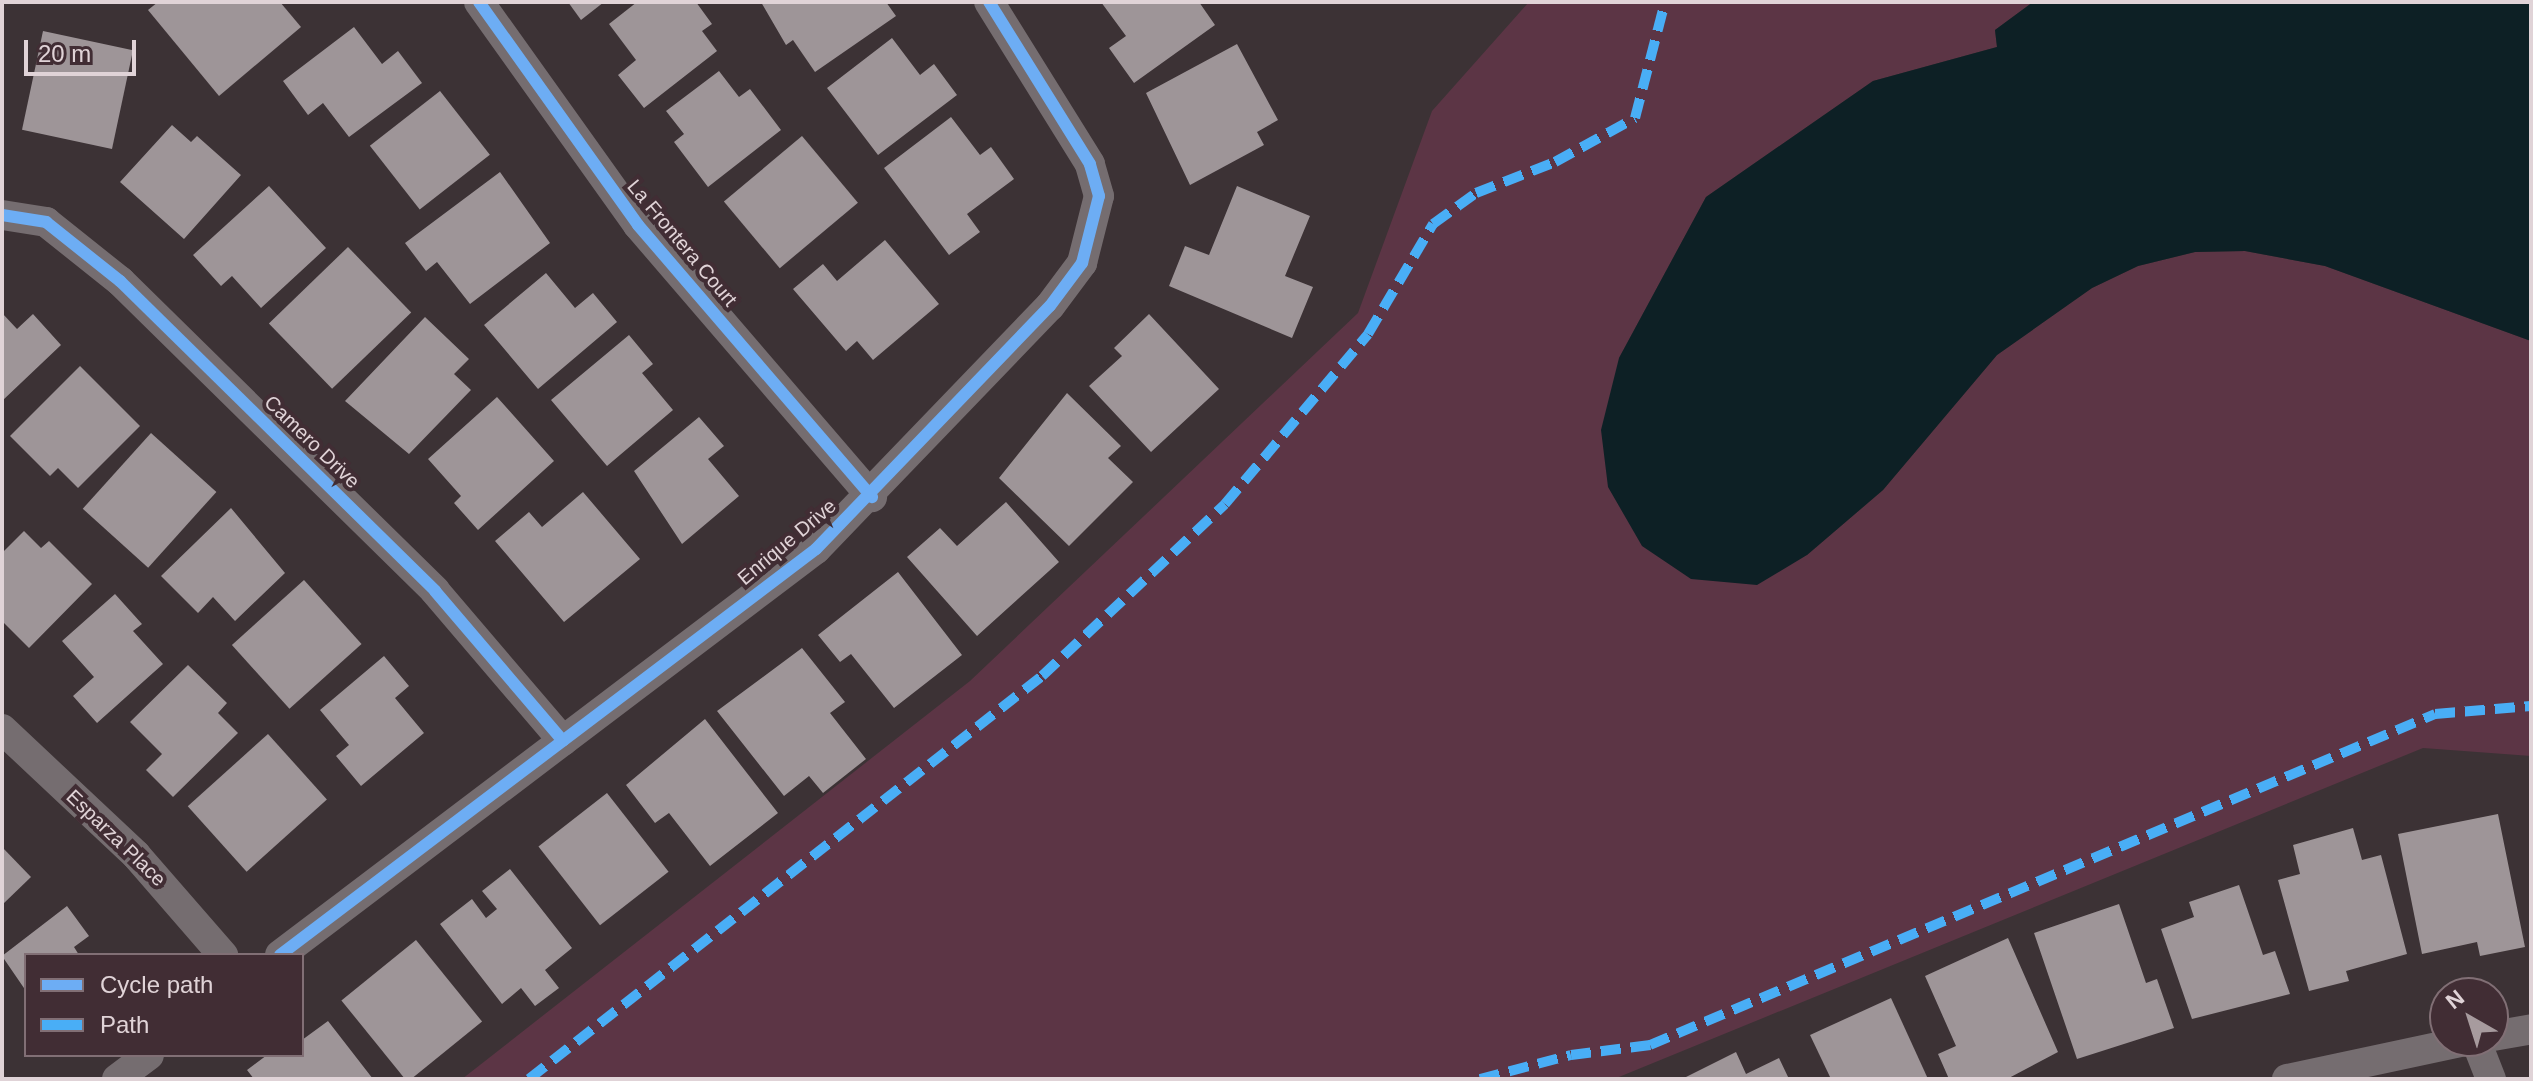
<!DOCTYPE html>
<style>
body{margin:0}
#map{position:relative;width:2533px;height:1081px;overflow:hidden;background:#3c3235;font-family:Helvetica,sans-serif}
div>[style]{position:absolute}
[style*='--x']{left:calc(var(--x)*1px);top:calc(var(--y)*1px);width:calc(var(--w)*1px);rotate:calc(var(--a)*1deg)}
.green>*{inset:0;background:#5c3545}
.water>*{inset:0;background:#0d2025}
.building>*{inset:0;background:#9e9598;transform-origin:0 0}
.minor>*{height:30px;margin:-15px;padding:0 15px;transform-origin:15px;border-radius:15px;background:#756d70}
.quiet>*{height:10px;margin-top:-5px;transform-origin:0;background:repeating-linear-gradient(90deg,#49aef6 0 20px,transparent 0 30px)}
.cycleway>*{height:12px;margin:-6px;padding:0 6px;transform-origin:6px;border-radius:6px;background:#6dadf4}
span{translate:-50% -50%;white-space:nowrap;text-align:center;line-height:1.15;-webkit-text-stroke:8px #412d34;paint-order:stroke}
.street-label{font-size:20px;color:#e0d3d7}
.frame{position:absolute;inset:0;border:4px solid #e0d3d7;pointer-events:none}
.legend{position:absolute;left:24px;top:953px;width:280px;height:104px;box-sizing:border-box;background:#412d34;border:2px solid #816f75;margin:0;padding:10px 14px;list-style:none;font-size:24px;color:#e0d3d7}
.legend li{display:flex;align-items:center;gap:16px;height:40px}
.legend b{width:40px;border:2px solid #816f75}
.north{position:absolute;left:2429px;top:977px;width:80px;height:80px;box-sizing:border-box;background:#412d34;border:2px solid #816f75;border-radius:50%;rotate:321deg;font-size:22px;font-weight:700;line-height:32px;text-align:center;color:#e0d3d7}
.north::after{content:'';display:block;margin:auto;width:28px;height:36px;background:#a79b9e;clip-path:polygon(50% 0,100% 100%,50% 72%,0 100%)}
.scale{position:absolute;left:24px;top:40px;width:112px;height:36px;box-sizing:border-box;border:4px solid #e0d3d7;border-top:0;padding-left:10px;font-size:24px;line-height:28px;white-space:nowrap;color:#e0d3d7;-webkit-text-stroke:6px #412d34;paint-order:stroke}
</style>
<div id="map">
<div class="green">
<div style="clip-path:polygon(1529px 2px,2033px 2px,1995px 30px,1997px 47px,1873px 81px,1706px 197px,1619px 358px,1807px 555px,1883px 490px,1997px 355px,2092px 288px,2138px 266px,2195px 252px,2245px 251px,2325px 266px,2531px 341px,2531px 756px,2423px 748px,1614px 1079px,462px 1079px,970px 681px,1358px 313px,1432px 111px)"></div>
</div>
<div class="water">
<div style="clip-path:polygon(2033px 2px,2531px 2px,2531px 341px,2325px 266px,2245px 251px,2195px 252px,2138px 266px,2092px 288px,1997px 355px,1883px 490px,1807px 555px,1757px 585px,1691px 579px,1642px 546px,1608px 487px,1601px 430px,1619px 358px,1706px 197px,1873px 81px,1997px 47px,1995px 30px)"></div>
</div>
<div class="building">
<div style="clip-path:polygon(158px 2px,280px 2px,301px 27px,219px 96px,148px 10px)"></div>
<div style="clip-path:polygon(568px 2px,604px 2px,581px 20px)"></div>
<div style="clip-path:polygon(637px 2px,696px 2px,712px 24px,702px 31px,717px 51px,644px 108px,618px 75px,636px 60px,609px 24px)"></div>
<div style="clip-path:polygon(761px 2px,886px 2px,896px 16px,815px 72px,793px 40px,786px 45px)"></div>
<div style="clip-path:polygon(1101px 2px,1199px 2px,1215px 25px,1134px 83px,1109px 48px,1126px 36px)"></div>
<div style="clip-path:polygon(354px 27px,382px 64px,398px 51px,422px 83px,349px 137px,323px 103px,308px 115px,283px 81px)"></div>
<div style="left:43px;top:31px;width:92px;height:101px;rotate:12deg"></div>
<div style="clip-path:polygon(892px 38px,920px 75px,934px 64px,957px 95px,878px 155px,827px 88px)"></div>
<div style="clip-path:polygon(1237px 44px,1278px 120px,1257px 132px,1264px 145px,1190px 185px,1146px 93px)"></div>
<div style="clip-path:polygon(719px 71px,739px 97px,750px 89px,781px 130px,708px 187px,674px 142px,684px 134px,666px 111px)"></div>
<div style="left:440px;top:91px;width:81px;height:89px;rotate:52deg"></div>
<div style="clip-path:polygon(951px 117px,980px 155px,991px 147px,1014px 179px,967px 214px,980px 232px,949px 255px,884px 168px)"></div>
<div style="clip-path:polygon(172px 125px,191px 142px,197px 136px,241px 175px,184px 239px,120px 182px)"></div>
<div style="left:802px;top:136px;width:87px;height:102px;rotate:50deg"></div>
<div style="clip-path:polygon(500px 172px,550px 243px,470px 304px,437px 262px,426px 271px,405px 243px)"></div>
<div style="clip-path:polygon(269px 186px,326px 248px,261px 308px,232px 276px,221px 286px,193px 255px)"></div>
<div style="clip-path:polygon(1237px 186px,1310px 216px,1285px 276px,1313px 287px,1292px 338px,1169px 286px,1185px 246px,1209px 255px)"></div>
<div style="clip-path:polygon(885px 240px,939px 304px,873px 360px,857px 341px,846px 351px,793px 289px,823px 264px,837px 281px)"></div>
<div style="left:348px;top:247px;width:91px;height:110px;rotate:46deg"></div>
<div style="clip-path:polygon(546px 273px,575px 308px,593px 293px,617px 322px,538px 389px,484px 325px)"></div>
<div style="clip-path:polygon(2px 313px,17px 329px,33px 314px,61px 345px,2px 401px)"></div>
<div style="clip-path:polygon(1149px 314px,1219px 389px,1151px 452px,1089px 386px,1122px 356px,1114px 348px)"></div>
<div style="clip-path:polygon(425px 317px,469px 359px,454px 374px,471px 390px,409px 454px,345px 401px)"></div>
<div style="clip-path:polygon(629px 335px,653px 364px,642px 373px,673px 410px,607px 466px,551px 400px)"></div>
<div style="clip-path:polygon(80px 366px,140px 426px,78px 488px,58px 468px,50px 476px,10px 436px)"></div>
<div style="clip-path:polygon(1067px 393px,1121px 446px,1108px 458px,1133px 482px,1069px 546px,999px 478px)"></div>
<div style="clip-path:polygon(497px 397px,554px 461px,478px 530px,454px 503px,461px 496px,428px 459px)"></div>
<div style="clip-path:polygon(699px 417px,724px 446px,708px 459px,739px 496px,682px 544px,634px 471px)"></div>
<div style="left:151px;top:433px;width:88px;height:102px;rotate:42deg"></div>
<div style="clip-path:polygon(583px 492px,640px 559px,564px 622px,495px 541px,529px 512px,542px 527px)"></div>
<div style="clip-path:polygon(1006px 502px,1059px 562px,977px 636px,907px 557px,940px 528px,957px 546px)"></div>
<div style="clip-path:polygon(231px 508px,285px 573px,235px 621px,213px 597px,198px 613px,161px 576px)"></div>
<div style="clip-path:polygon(24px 531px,41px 548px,49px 541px,92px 584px,29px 648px,2px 621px,2px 553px)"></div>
<div style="clip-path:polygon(898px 572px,962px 655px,894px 708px,851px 654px,840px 662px,818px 635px)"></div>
<div style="left:304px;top:580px;width:86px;height:97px;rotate:48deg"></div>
<div style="clip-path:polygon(115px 594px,142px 624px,133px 631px,163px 664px,97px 723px,73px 696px,94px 677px,62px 641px)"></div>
<div style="clip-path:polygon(802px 648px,845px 702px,830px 713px,866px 759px,823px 793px,809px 776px,784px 796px,717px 711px)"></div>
<div style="clip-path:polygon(384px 656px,409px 686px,395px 698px,424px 733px,361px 786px,336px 756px,349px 745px,320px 710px)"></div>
<div style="clip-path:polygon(188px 665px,227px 703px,218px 713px,238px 733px,173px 797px,146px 770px,162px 754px,130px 722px)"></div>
<div style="clip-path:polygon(705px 719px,778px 813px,710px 866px,669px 813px,655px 823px,626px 785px)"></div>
<div style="left:268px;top:734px;width:88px;height:108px;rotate:48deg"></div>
<div style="left:607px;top:793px;width:100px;height:87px;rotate:52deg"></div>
<div style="clip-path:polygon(2498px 814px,2525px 947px,2480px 956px,2477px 942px,2422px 954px,2398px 834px)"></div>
<div style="clip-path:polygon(2353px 828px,2362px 860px,2381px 855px,2407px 954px,2346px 971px,2349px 981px,2309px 991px,2278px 880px,2300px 874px,2293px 845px)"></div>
<div style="clip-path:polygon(2px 847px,31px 877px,2px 905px)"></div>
<div style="clip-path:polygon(510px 869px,572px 948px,545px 970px,559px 988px,535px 1006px,521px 988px,502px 1004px,440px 924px,472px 899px,486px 918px,497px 909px,482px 891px)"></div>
<div style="clip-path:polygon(2239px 885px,2263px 955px,2275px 951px,2290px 994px,2192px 1019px,2161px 929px,2194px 917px,2189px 902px)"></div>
<div style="clip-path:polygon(2119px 904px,2146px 983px,2157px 979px,2174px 1028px,2077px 1059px,2034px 933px)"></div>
<div style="clip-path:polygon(67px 906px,89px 936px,74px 947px,79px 955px,26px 955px,26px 991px,2px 956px)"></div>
<div style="clip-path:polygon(2008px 938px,2058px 1052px,2007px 1079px,1949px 1079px,1938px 1054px,1956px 1046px,1925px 976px)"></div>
<div style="left:416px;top:940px;width:105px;height:96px;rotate:51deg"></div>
<div style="clip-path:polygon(1891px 998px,1928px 1079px,1831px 1079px,1810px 1035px)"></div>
<div style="clip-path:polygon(328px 1021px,373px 1079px,254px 1079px,247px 1070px,267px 1055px,302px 1055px,302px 1040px)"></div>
<div style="clip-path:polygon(1736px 1052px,1746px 1074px,1779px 1058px,1789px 1079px,1682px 1079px)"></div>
</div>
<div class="minor">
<div style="--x:479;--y:2;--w:274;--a:54.5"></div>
<div style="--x:638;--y:225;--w:359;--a:49.3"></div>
<div style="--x:2;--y:215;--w:45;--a:9"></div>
<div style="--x:46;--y:222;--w:95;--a:38.6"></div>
<div style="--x:120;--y:281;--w:442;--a:44.5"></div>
<div style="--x:435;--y:591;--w:197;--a:49.5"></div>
<div style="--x:2;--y:729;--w:184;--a:43.2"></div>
<div style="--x:136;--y:855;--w:133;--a:49"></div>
<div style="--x:280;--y:955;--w:672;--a:-37.14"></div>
<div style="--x:816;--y:549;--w:337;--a:-46.1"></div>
<div style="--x:1050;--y:306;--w:54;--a:-53.3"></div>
<div style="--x:1082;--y:263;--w:69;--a:-75.8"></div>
<div style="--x:1099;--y:196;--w:33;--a:-106"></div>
<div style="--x:1090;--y:164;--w:191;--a:-121.9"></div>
<div style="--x:2493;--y:1036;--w:39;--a:-10"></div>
<div style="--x:2476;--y:1041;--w:41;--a:68.5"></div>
<div style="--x:117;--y:1079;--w:40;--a:-37"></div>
<div style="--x:2287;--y:1079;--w:183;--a:-12"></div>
</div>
<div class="quiet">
<div style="--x:529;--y:1079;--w:652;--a:-38.15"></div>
<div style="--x:1042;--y:676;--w:251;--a:-43.2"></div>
<div style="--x:1225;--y:504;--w:222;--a:-49.9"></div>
<div style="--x:1368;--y:334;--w:128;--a:-59.4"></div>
<div style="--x:1433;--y:224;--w:53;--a:-35.8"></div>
<div style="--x:1476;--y:193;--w:85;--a:-21.4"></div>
<div style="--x:1555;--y:162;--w:91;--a:-28.8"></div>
<div style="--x:1635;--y:118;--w:120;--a:-75.5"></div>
<div style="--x:1480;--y:1079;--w:94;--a:-14.8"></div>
<div style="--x:1571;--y:1055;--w:80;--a:-7.2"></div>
<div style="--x:1650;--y:1045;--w:852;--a:-22.86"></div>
<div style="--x:2435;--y:714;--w:96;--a:-4.8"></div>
</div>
<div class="cycleway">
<div style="--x:479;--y:2;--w:274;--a:54.5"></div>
<div style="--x:638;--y:225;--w:359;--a:49.3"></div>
<div style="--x:2;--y:215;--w:45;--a:9"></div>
<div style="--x:46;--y:222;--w:95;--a:38.6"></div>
<div style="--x:120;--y:281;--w:442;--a:44.5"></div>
<div style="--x:435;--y:591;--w:197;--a:49.5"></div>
<div style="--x:280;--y:955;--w:672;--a:-37.14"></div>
<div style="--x:816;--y:549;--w:337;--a:-46.1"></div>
<div style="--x:1050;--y:306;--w:54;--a:-53.3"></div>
<div style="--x:1082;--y:263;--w:69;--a:-75.8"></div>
<div style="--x:1099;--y:196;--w:33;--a:-106"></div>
<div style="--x:1090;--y:164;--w:191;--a:-121.9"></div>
</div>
<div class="street-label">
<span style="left:682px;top:243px;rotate:50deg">La Frontera Court</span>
<span style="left:312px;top:442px;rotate:44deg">Camero Drive</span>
<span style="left:787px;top:542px;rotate:-40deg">Enrique Drive</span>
<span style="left:116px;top:838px;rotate:44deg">Esparza Place</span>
</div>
<div class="frame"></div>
<ul class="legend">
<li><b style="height:10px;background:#6dadf4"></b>Cycle path</li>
<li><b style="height:10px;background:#49aef6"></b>Path</li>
</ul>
<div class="north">N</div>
<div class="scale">20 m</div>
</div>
